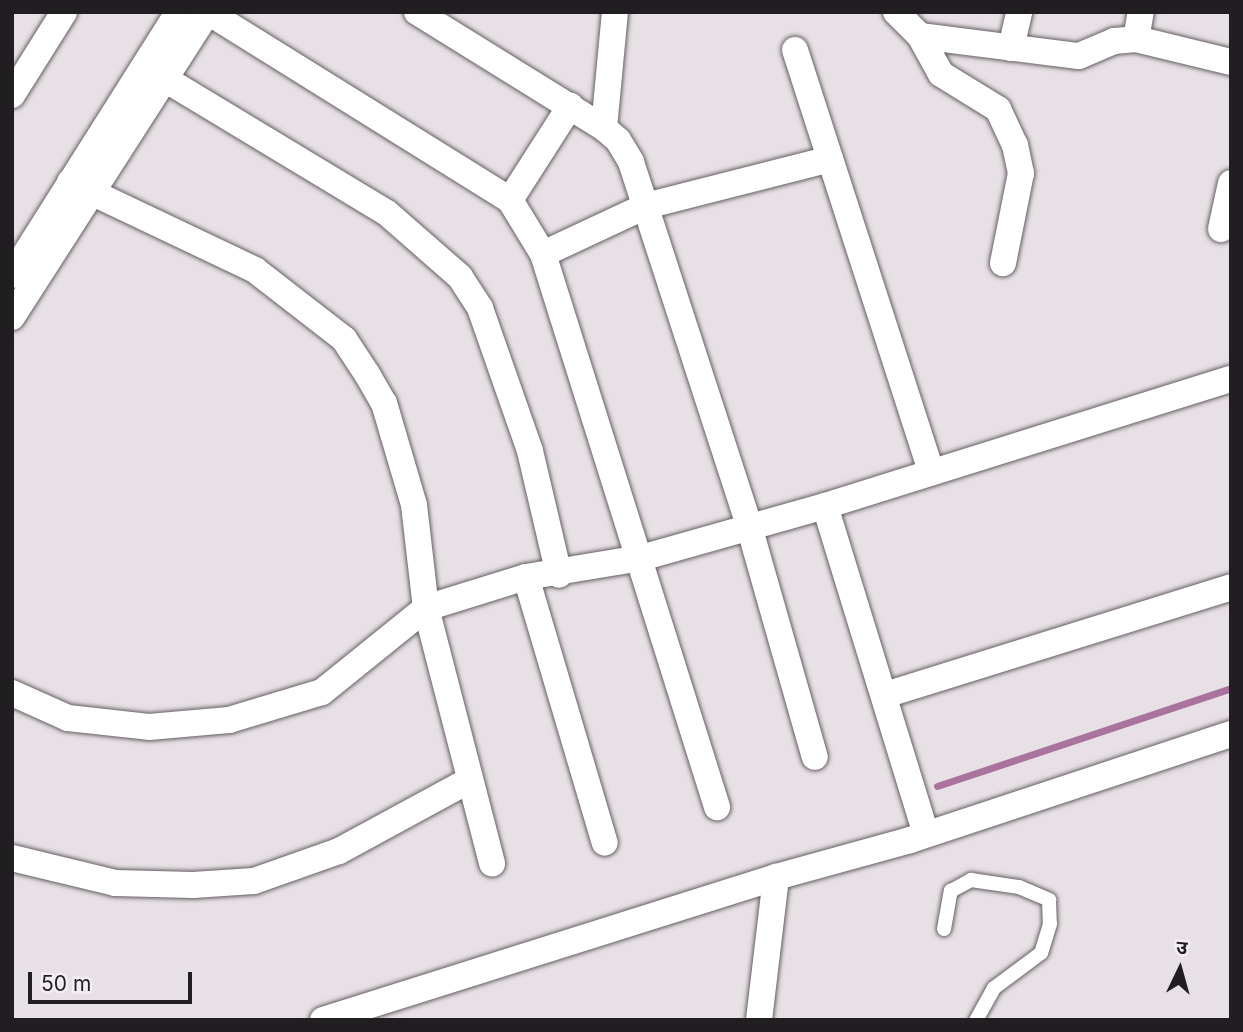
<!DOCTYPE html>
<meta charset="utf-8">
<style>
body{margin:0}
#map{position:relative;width:1243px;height:1032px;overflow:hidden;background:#e7e0e5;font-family:Inter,"Noto Sans Devanagari",sans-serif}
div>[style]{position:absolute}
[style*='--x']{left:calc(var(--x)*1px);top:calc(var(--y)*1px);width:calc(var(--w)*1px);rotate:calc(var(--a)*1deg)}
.stream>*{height:7px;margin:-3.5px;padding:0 3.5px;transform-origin:3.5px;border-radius:3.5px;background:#a9739e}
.roads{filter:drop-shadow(0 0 2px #655f63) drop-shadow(0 0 2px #655f63)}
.service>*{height:14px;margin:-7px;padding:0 7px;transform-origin:7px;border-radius:7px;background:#fff}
.minor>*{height:26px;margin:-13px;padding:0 13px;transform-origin:13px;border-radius:13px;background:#fff}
span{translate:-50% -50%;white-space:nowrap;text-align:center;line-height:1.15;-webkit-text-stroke:6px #f4edf3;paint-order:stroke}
.frame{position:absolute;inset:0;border:14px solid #201e20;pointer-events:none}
.north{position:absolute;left:1145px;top:934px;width:70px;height:70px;-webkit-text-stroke:5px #f4edf3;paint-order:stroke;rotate:5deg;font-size:19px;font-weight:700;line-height:28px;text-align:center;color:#201e20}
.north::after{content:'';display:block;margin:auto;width:24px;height:32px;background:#201e20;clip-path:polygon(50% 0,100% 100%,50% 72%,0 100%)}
.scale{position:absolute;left:28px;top:972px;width:164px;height:32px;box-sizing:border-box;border:4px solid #201e20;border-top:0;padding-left:9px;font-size:21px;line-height:24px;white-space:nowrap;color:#201e20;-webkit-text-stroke:5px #f4edf3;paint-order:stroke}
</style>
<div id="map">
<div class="stream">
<div style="--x:937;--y:786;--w:310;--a:-18.4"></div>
</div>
<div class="roads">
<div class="service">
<div style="--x:944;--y:929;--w:39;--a:-80"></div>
<div style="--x:951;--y:891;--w:23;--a:-29"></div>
<div style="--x:971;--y:880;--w:49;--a:8.3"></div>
<div style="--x:1019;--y:887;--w:33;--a:23"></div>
<div style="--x:1049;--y:900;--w:24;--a:88"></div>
<div style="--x:1050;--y:924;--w:30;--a:107"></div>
<div style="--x:1041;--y:953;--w:59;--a:143.3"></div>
<div style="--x:994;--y:988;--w:37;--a:119"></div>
</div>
<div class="minor">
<div style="--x:208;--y:12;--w:356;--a:31.9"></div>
<div style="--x:510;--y:200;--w:63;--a:58.6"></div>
<div style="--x:543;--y:254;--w:580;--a:72.53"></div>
<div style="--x:417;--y:12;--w:220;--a:31.8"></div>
<div style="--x:604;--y:128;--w:18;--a:41"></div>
<div style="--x:618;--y:140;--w:26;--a:59"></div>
<div style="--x:631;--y:162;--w:383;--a:72"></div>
<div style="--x:749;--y:526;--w:240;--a:74.1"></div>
<div style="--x:896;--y:12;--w:34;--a:45"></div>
<div style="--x:920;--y:36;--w:43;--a:61.1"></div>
<div style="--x:941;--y:74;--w:67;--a:31.6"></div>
<div style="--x:998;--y:109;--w:40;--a:65"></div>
<div style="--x:1015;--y:145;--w:29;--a:78"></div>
<div style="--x:1021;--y:173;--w:92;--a:101.3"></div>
<div style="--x:920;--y:36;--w:160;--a:7.2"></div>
<div style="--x:1079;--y:56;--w:38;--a:-23"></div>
<div style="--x:1114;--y:41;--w:22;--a:-5"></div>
<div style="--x:1136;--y:39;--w:98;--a:13.6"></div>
<div style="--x:1136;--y:39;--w:27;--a:-80"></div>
<div style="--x:1011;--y:48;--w:37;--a:-77"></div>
<div style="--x:795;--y:50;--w:442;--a:72.1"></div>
<div style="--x:165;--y:79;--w:259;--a:31.1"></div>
<div style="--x:387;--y:213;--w:97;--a:41.2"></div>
<div style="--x:460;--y:277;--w:37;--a:57"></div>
<div style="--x:480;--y:308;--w:151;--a:70.7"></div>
<div style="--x:530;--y:451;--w:127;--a:76.8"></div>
<div style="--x:12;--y:95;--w:98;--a:-57.9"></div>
<div style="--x:604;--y:128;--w:117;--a:-84.6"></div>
<div style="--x:70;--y:182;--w:205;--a:25.4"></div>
<div style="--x:255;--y:270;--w:113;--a:37.8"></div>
<div style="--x:344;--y:339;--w:42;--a:56.7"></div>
<div style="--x:367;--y:374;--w:34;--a:60"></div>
<div style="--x:384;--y:403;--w:106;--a:73.6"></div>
<div style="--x:414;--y:505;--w:104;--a:83.4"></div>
<div style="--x:426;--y:608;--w:264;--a:75.5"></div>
<div style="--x:510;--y:200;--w:112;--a:-57.4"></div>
<div style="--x:1221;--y:229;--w:47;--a:-77.7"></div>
<div style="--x:543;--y:254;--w:114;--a:-25"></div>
<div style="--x:646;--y:206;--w:190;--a:-14.3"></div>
<div style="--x:12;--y:275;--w:311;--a:-57.7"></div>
<div style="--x:12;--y:317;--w:363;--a:-57.3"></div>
<div style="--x:825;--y:506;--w:341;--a:72.9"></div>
<div style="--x:526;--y:577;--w:277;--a:73.5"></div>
<div style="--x:12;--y:693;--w:61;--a:24.1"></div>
<div style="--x:68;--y:718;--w:81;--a:6.3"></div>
<div style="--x:149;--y:727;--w:80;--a:-5"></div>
<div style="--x:229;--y:720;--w:97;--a:-16.8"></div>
<div style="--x:322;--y:692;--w:134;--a:-38.9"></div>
<div style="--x:426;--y:608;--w:105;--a:-17.2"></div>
<div style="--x:526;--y:577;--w:117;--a:-9.4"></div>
<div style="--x:641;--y:558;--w:191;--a:-15.8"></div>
<div style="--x:825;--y:506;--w:425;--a:-17.4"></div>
<div style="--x:885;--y:695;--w:362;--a:-17.3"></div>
<div style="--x:12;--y:858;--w:106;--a:13.6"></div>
<div style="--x:115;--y:883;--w:78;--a:1.5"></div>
<div style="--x:193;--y:885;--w:61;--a:-3.8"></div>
<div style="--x:254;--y:881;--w:90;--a:-19.4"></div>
<div style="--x:339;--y:851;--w:147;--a:-28.5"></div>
<div style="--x:323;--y:1020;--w:475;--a:-17.5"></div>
<div style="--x:776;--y:877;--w:139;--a:-15.4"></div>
<div style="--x:910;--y:840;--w:338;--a:-18.3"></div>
<div style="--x:759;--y:1020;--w:144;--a:-83.2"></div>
</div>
</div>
<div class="frame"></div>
<div class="north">उ</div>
<div class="scale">50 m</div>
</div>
